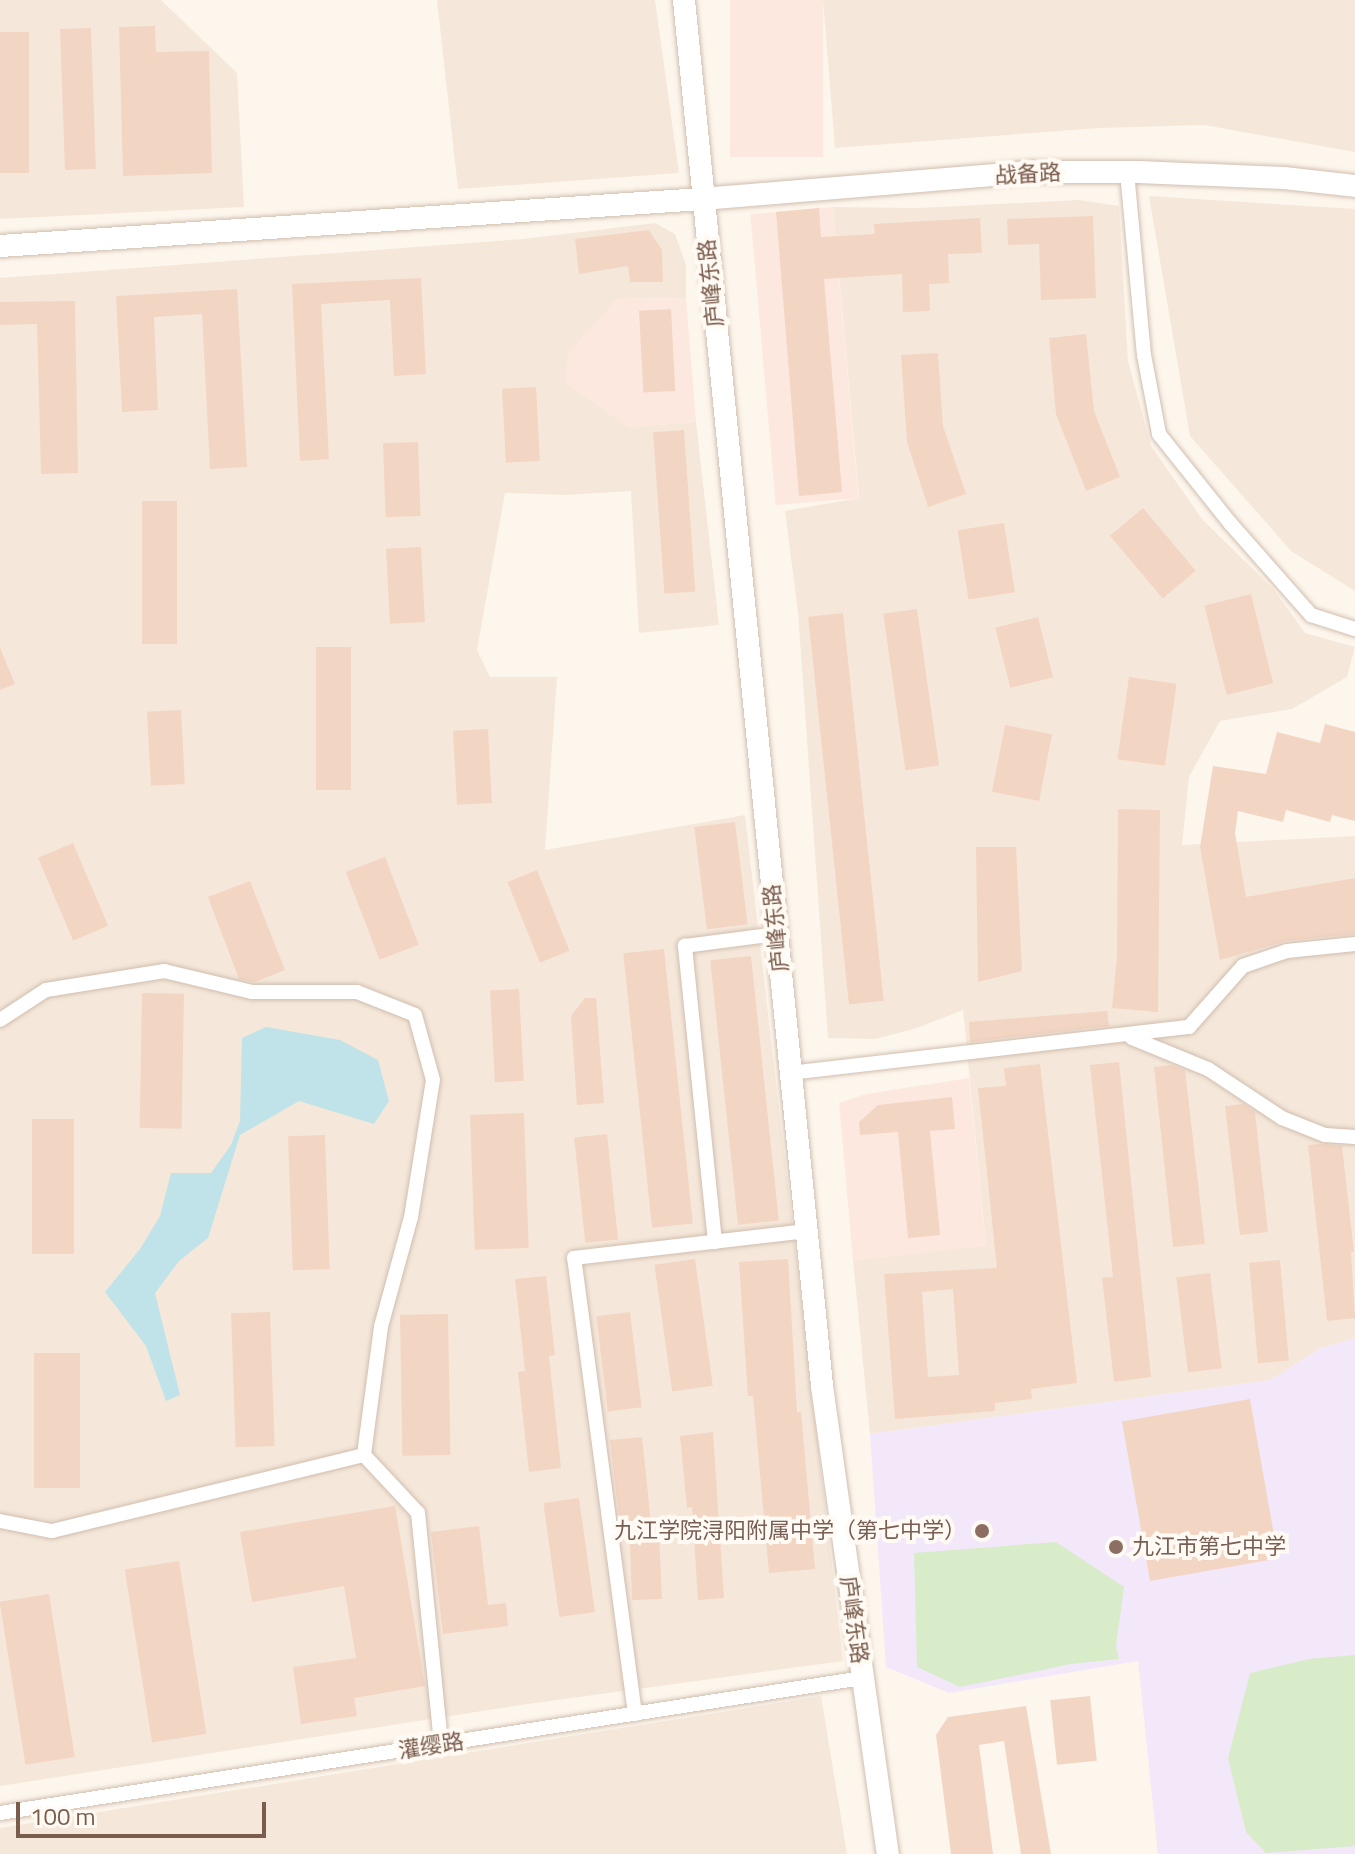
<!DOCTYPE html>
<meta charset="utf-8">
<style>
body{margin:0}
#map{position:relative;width:1355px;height:1854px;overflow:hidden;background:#fdf6ec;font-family:"Titillium Web","Noto Sans SC",sans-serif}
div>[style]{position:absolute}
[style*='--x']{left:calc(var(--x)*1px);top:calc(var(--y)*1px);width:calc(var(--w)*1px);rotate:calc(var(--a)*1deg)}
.residential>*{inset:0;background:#f5e8da}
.commercial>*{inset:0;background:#fde8e0;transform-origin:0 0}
.education>*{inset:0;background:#f3e8fa}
.green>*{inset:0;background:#d8ecc9}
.water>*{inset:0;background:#bfe3e8}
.building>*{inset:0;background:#f3d5c3;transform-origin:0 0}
.roads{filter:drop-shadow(0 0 2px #d1beb0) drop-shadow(0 0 2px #d1beb0)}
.street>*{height:14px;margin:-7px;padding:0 7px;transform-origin:7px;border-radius:7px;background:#fff}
.secondary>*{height:22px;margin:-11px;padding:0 11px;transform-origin:11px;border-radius:11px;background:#fff}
.dots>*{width:22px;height:22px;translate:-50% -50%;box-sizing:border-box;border:4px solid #fffaf3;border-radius:50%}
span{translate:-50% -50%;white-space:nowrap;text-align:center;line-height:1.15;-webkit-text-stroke:8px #fffaf3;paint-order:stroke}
.street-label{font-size:22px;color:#7a5c4d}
.education-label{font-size:22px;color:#785e54}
.right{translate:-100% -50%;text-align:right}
.left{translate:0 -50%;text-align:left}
.scale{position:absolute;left:16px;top:1802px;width:250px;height:36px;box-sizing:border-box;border:4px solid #7a5c4d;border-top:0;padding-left:10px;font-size:24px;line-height:28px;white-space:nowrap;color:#7a5c4d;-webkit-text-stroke:6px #fffaf3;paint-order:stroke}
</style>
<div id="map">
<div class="residential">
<div style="clip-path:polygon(0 0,161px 0,237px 73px,244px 207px,0 219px)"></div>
<div style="clip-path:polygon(437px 0,655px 0,679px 173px,458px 189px)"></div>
<div style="clip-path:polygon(823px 0,1355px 0,1355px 152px,1204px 125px,1099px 128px,835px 148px)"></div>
<div style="clip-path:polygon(1149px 196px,1355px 209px,1355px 591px,1291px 551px,1190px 436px)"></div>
<div style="clip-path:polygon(1079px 200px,1119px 206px,1128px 361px,1151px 446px,1203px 520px,1274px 590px,1305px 633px,1355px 647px,1347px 677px,1292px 709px,1220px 721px,1189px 777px,1182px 845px,1355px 836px,1355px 1338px,1319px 1349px,1271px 1380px,870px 1434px,853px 1260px,986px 1245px,963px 1010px,917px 1028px,875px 1039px,828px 1038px,798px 612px,785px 511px,859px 498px,833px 207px,919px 208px)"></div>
<div style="clip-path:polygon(655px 223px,675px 234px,686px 265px,686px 298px,617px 299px,628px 427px,696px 422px,719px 625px,639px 633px,631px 491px,565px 495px,505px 493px,477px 650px,490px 677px,557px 677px,545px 850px,745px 815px,843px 1661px,528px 1704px,0 1786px,0 278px,523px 239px)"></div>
<div style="clip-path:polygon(821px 1696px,847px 1854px,0 1854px,0 1828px)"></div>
</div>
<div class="commercial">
<div style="left:730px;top:0;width:93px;height:157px"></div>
<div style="left:833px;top:207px;width:292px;height:83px;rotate:85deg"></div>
<div style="clip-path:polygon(686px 298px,696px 422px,628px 427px,566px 383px,568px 353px,617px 299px)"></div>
<div style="clip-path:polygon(969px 1078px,986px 1246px,853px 1260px,839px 1103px,866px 1094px)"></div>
</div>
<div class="education">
<div style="clip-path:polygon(1355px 1338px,1355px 1854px,1158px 1854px,1138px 1661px,949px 1693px,886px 1667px,870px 1434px,1271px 1380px,1319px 1349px)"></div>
</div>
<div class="green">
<div style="clip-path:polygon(1056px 1542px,1124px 1587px,1116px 1646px,1119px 1659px,1071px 1664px,960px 1687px,917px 1667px,914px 1553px)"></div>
<div style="clip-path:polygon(1355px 1655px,1355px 1846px,1266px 1853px,1246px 1832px,1228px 1758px,1250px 1673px,1309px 1659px)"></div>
</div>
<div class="water">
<div style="clip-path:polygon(266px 1027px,340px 1040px,378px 1060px,389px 1101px,374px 1124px,299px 1101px,240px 1135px,208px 1238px,179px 1261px,155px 1293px,180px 1395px,166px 1401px,146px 1346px,105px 1292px,140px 1249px,160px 1216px,171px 1173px,211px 1173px,231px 1145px,240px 1121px,242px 1038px)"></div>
</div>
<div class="building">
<div style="clip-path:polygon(155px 26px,156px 52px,209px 51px,212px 173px,123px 176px,119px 27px)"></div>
<div style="left:91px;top:28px;width:141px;height:31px;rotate:88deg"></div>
<div style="left:0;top:32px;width:29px;height:141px"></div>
<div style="clip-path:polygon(819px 208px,821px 237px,875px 234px,874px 224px,980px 218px,982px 253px,948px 254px,949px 283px,929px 284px,930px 311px,903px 312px,902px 274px,824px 279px,842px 492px,799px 496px,776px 212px)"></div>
<div style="clip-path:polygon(1093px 216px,1096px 298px,1041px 300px,1039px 244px,1008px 245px,1007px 219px)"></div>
<div style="clip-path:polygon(649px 230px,662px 250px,663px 282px,630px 282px,628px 266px,579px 274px,575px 239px)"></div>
<div style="clip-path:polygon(421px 278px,426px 374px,394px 376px,390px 300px,321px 304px,329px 459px,300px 461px,292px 284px)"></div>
<div style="clip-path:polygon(237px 289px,247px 467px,210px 469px,202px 314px,154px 317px,158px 410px,122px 412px,116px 296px)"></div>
<div style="clip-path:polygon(75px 301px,78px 473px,41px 474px,37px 324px,0 325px,0 302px)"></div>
<div style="left:671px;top:309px;width:82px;height:32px;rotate:87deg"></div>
<div style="clip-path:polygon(1086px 334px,1094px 411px,1120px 477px,1086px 491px,1056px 414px,1049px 338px)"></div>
<div style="clip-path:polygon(938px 353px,943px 426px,966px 494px,928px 507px,907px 442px,901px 355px)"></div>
<div style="left:536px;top:387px;width:74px;height:34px;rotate:87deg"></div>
<div style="left:684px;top:430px;width:162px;height:31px;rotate:86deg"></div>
<div style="left:418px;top:442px;width:74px;height:35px;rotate:88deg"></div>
<div style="left:142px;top:501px;width:35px;height:143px"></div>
<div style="left:1143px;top:508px;width:82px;height:43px;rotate:50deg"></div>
<div style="left:1004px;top:523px;width:70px;height:47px;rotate:81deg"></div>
<div style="left:421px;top:547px;width:75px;height:35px;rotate:87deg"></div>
<div style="left:1251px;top:594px;width:92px;height:48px;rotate:76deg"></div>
<div style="left:917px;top:609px;width:158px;height:34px;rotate:82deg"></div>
<div style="left:843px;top:613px;width:390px;height:35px;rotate:84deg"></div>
<div style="left:1038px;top:617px;width:62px;height:44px;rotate:76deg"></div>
<div style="left:351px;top:647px;width:143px;height:35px;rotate:90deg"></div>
<div style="clip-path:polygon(0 648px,15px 684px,0 690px)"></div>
<div style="left:1129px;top:677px;width:48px;height:83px;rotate:8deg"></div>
<div style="left:181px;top:710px;width:74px;height:34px;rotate:87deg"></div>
<div style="clip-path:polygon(1325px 724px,1355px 732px,1355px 821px,1332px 815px,1330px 822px,1286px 810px,1283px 822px,1238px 811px,1235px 833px,1246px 897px,1355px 878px,1355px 934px,1286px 941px,1220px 960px,1200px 847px,1213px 766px,1266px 774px,1277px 732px,1320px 743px)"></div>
<div style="left:1005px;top:725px;width:48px;height:68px;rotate:11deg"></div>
<div style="left:488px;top:729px;width:74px;height:35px;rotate:87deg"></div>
<div style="clip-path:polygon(1118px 809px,1160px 810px,1158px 1012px,1112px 1008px,1117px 957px)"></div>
<div style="left:735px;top:822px;width:103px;height:41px;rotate:83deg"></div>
<div style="left:73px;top:843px;width:90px;height:38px;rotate:67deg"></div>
<div style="clip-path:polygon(976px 847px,1016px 847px,1022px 971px,978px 982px)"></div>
<div style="left:385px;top:857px;width:94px;height:42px;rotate:69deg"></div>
<div style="left:537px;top:870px;width:87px;height:32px;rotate:68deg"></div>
<div style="clip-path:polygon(250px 881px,285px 970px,255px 982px,239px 979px,208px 897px)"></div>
<div style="left:664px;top:949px;width:276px;height:41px;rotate:84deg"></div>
<div style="left:751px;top:956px;width:266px;height:41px;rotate:84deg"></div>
<div style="left:519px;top:989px;width:92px;height:29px;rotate:87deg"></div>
<div style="left:142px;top:993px;width:42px;height:135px;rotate:1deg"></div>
<div style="clip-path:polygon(585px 998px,596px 998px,604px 1103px,577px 1105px,571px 1016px)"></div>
<div style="clip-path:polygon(1107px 1011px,1109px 1026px,970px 1042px,969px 1022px)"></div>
<div style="clip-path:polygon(1119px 1062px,1151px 1377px,1114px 1382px,1102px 1278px,1113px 1277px,1090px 1065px)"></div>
<div style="clip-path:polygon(evenodd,1040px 1064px,1077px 1383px,1031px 1389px,1032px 1399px,995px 1403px,995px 1411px,895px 1419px,884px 1274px,997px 1268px,978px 1088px,1006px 1086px,1004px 1068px,1040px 1064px,953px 1289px,959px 1375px,928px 1377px,922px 1292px,953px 1289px)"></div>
<div style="clip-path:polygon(1171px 1065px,1185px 1070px,1205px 1244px,1173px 1247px,1154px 1067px)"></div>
<div style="clip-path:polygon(952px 1097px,955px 1129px,930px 1131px,940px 1235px,908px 1238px,898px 1132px,860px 1135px,859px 1122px,878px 1105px)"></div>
<div style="clip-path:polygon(1243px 1104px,1255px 1112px,1268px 1232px,1240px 1235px,1225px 1106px)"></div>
<div style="left:524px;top:1113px;width:135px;height:54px;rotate:88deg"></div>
<div style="left:32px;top:1119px;width:42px;height:135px"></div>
<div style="left:607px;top:1134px;width:106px;height:33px;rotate:84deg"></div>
<div style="left:325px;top:1135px;width:134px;height:37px;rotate:88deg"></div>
<div style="clip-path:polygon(1320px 1144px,1342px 1146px,1354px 1252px,1351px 1252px,1355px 1318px,1327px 1321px,1308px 1145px)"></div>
<div style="left:695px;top:1259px;width:128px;height:41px;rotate:82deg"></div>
<div style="clip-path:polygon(788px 1259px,797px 1412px,801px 1412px,815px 1569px,769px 1573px,753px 1396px,748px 1396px,739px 1262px)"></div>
<div style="left:1280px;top:1260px;width:101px;height:31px;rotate:85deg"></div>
<div style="left:1210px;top:1273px;width:96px;height:34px;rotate:83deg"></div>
<div style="clip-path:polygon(546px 1276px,555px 1355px,549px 1356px,561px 1468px,529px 1472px,518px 1372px,525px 1371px,515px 1279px)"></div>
<div style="left:270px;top:1312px;width:134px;height:39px;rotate:88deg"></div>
<div style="left:630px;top:1312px;width:96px;height:34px;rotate:83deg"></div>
<div style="left:448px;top:1314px;width:141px;height:48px;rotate:89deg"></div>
<div style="left:34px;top:1353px;width:46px;height:135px"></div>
<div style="left:1250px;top:1399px;width:162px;height:130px;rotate:80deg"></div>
<div style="clip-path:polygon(713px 1432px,724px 1598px,698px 1600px,692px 1507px,687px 1508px,680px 1436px)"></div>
<div style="clip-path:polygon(642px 1437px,652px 1532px,659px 1532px,662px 1599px,632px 1600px,629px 1515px,619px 1516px,610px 1440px)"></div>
<div style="left:579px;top:1498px;width:115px;height:36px;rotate:82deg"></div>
<div style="clip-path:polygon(395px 1506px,425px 1686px,354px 1698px,357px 1716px,301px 1724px,293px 1667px,356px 1658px,344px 1586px,252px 1602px,240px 1532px)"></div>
<div style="clip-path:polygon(479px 1526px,488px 1605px,506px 1603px,508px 1626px,443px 1634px,431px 1532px)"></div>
<div style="left:179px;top:1561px;width:175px;height:55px;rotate:81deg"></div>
<div style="left:49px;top:1594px;width:165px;height:50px;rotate:81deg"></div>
<div style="left:1090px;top:1696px;width:65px;height:40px;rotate:84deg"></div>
<div style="clip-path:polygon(1026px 1706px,1051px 1854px,1021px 1854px,1004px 1741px,979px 1745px,993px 1854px,951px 1854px,936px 1735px,948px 1717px)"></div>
</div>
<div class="roads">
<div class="street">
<div style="--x:1127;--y:172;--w:184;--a:84.7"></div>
<div style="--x:1144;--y:355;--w:80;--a:79.2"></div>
<div style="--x:1159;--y:434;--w:114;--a:51.4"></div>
<div style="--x:1230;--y:523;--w:123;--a:48.6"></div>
<div style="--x:1311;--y:615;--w:46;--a:17.7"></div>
<div style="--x:0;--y:1020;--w:55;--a:-33.1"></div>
<div style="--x:46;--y:990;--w:120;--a:-9.1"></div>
<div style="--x:164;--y:971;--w:90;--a:13.4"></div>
<div style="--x:252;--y:992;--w:105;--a:0"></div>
<div style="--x:357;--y:992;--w:62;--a:21.6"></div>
<div style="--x:415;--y:1015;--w:67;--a:74.5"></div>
<div style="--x:433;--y:1080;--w:139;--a:99.1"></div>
<div style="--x:411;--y:1217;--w:114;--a:105.3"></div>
<div style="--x:381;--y:1327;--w:129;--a:97.6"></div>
<div style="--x:1132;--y:1038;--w:82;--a:22.2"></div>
<div style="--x:1208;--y:1069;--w:89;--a:33.5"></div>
<div style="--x:1282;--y:1118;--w:46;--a:21.6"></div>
<div style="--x:1325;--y:1135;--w:30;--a:4"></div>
<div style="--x:790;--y:1073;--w:402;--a:-6.6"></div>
<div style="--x:1189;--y:1027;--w:81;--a:-48.5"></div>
<div style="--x:1243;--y:966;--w:46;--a:-18.8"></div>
<div style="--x:1287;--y:951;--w:68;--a:-5.9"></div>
<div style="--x:715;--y:1242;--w:298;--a:-95.8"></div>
<div style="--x:685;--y:946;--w:92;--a:-7.5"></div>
<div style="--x:364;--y:1455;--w:79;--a:47"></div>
<div style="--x:418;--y:1513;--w:232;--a:84.3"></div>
<div style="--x:0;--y:1521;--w:53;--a:10.9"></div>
<div style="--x:52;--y:1531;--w:321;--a:-13.7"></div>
<div style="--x:635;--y:1714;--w:460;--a:-97.6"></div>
<div style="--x:574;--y:1258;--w:234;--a:-6.6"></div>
<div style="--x:0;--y:1813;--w:873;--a:-8.9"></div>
</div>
<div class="secondary">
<div style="--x:684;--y:0;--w:1393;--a:84.31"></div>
<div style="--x:822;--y:1386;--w:473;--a:82"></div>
<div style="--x:0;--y:246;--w:704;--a:-3.83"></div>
<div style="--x:702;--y:199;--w:331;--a:-4.7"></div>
<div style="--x:1032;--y:172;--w:107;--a:0"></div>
<div style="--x:1139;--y:172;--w:145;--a:2.4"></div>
<div style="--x:1284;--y:178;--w:71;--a:6.4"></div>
</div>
</div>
<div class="dots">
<div style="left:982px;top:1531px;background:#8d6e63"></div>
<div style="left:1116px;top:1547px;background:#8d6e63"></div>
</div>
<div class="street-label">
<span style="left:1028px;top:174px;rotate:-3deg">战备路</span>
<span style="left:711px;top:283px;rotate:-96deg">庐峰东路</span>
<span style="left:776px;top:928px;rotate:-96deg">庐峰东路</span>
<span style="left:854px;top:1620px;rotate:82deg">庐峰东路</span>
<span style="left:431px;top:1746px;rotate:-9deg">灌缨路</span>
</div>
<div class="education-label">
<span class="right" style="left:966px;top:1531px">九江学院浔阳附属中学（第七中学）</span>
<span class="left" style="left:1132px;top:1547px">九江市第七中学</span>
</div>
<div class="scale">100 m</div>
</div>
